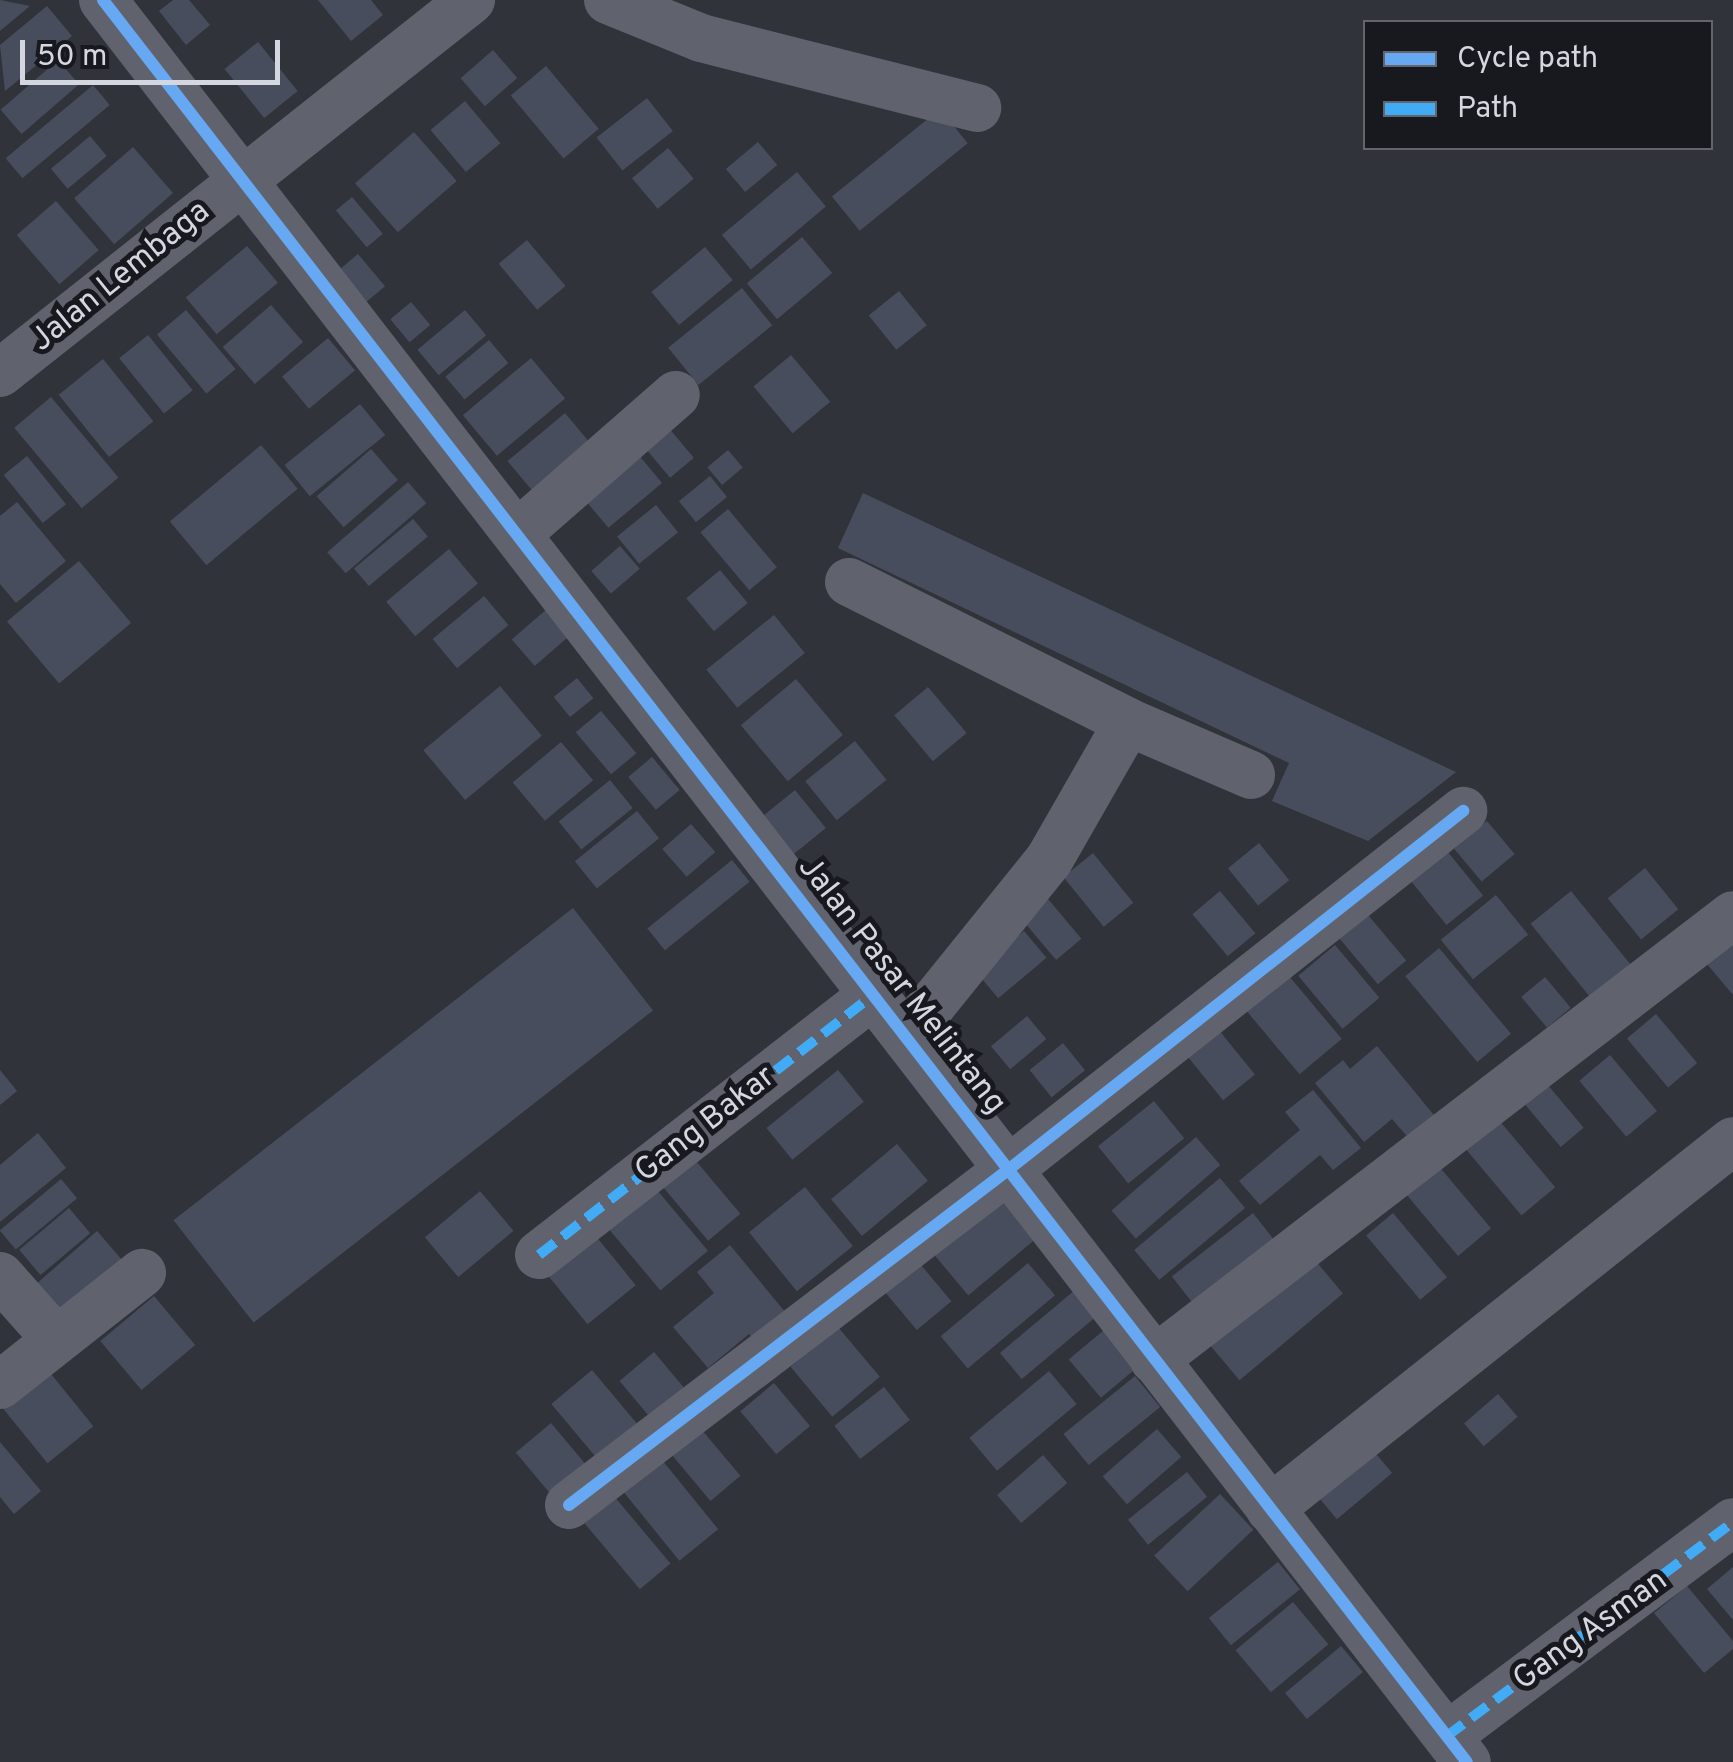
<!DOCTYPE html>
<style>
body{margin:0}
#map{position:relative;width:1733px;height:1762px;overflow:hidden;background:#30333a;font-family:Overpass,sans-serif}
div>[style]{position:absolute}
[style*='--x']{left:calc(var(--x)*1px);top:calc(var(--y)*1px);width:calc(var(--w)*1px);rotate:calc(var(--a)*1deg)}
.building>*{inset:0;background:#484d5e;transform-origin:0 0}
.minor>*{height:48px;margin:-24px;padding:0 24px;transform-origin:24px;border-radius:24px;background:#60636e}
.quiet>*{height:10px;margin-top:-5px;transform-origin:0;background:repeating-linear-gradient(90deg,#42abf6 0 20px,transparent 0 30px)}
.cycleway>*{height:12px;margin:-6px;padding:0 6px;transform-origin:6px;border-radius:6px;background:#66a8f1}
span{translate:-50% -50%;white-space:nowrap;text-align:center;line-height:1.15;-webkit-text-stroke:10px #17191f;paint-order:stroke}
.street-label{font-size:32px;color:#d4d7e0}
.legend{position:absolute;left:1363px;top:20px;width:350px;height:130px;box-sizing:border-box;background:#17191f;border:2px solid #63656c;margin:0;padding:12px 18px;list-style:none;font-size:30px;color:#d4d7e0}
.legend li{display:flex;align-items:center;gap:20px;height:50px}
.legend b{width:50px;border:2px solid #63656c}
.scale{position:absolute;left:20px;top:40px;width:260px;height:45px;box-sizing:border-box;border:5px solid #d4d7e0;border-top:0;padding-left:12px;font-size:30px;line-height:35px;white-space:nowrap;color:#d4d7e0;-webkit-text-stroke:8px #17191f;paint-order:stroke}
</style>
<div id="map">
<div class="building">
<div style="clip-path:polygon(0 0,30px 6px,0 31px)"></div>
<div style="clip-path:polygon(173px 0,189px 0,210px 25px,186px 45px,159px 11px)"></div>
<div style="clip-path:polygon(318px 0,371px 0,383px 15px,351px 41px)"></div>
<div style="clip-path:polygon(47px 6px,72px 36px,5px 91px,0 45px)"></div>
<div style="left:258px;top:42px;width:63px;height:43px;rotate:51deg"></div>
<div style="left:493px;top:50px;width:37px;height:43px;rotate:49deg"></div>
<div style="left:58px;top:60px;width:32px;height:76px;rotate:49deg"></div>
<div style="left:546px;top:66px;width:82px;height:46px;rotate:50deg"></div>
<div style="left:93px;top:85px;width:26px;height:114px;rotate:50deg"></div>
<div style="left:647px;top:98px;width:42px;height:64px;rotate:52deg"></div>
<div style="left:465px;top:101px;width:55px;height:45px;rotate:50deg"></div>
<div style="left:940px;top:109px;width:44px;height:139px;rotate:51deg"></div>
<div style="left:414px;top:132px;width:65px;height:78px;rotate:49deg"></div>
<div style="left:90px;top:136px;width:26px;height:51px;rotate:50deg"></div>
<div style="left:758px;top:142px;width:30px;height:42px;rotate:50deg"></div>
<div style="left:133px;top:147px;width:61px;height:78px;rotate:49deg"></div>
<div style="left:668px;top:148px;width:40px;height:47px;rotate:50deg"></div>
<div style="left:797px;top:172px;width:45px;height:98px;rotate:50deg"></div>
<div style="left:352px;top:197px;width:48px;height:21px;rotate:50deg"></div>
<div style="left:56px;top:201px;width:65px;height:52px;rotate:49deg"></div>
<div style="left:802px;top:237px;width:47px;height:72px;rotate:50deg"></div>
<div style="left:527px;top:240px;width:60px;height:37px;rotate:50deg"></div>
<div style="left:247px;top:246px;width:48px;height:80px;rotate:50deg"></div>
<div style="left:705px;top:247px;width:43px;height:70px;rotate:50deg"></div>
<div style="left:358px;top:254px;width:42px;height:27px;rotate:50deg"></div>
<div style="left:742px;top:288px;width:48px;height:95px;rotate:51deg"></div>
<div style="left:899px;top:291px;width:44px;height:39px;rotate:51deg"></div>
<div style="left:411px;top:302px;width:30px;height:27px;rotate:50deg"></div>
<div style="left:271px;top:305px;width:49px;height:64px;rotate:49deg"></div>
<div style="left:186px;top:310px;width:77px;height:38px;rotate:50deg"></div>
<div style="left:465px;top:310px;width:33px;height:62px;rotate:50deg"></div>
<div style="left:148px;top:335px;width:71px;height:37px;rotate:51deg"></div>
<div style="left:328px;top:338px;width:42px;height:60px;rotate:50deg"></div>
<div style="left:489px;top:340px;width:30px;height:57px;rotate:50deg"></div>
<div style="left:791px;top:355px;width:61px;height:49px;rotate:50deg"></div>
<div style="left:531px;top:358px;width:53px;height:89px;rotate:50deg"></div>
<div style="left:103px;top:359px;width:80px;height:57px;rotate:51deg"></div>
<div style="left:51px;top:397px;width:105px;height:48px;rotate:50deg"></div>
<div style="left:360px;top:404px;width:40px;height:97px;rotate:51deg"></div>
<div style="left:565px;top:413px;width:40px;height:75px;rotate:50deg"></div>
<div style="left:663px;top:421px;width:48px;height:31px;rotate:50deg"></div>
<div style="left:261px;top:445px;width:57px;height:119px;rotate:50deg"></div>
<div style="left:371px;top:449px;width:41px;height:72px;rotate:49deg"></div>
<div style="left:728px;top:450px;width:23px;height:27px;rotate:50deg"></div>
<div style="left:637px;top:453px;width:39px;height:70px;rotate:50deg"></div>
<div style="left:27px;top:456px;width:62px;height:30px;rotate:51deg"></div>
<div style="left:710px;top:476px;width:27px;height:40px;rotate:51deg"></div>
<div style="left:408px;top:482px;width:28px;height:107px;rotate:49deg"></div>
<div style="clip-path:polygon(863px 493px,1456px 772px,1368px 841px,1272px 801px,1289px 763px,838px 548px)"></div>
<div style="clip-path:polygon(17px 502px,66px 561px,16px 603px,0 584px,0 516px)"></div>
<div style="left:656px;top:505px;width:35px;height:50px;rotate:51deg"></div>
<div style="left:728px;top:509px;width:76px;height:36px;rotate:50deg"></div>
<div style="left:413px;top:519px;width:23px;height:77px;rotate:50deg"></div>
<div style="left:620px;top:546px;width:30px;height:38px;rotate:49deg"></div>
<div style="left:449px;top:549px;width:45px;height:82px;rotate:50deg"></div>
<div style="left:79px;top:561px;width:81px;height:94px;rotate:50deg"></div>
<div style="left:720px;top:570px;width:43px;height:44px;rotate:50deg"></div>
<div style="left:484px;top:596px;width:38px;height:67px;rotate:50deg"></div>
<div style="left:548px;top:608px;width:35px;height:48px;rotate:49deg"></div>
<div style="left:774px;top:615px;width:49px;height:87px;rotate:51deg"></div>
<div style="left:577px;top:678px;width:26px;height:30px;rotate:51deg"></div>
<div style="left:796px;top:679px;width:73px;height:72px;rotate:50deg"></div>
<div style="left:500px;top:686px;width:65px;height:100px;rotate:50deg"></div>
<div style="left:928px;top:687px;width:60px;height:44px;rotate:50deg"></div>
<div style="left:601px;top:711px;width:55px;height:33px;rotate:50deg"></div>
<div style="left:855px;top:741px;width:50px;height:64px;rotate:51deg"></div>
<div style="left:561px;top:742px;width:50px;height:63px;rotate:50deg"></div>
<div style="left:652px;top:757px;width:43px;height:31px;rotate:50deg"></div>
<div style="left:610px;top:780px;width:36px;height:66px;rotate:51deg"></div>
<div style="left:795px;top:790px;width:49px;height:44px;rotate:51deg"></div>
<div style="left:637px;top:811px;width:35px;height:80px;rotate:51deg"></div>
<div style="left:1487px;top:821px;width:43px;height:43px;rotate:50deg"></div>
<div style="left:691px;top:824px;width:37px;height:38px;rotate:49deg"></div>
<div style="left:1439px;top:841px;width:70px;height:47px;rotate:51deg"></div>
<div style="left:1259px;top:843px;width:48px;height:40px;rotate:51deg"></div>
<div style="left:1093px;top:853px;width:64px;height:38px;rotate:51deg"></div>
<div style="left:732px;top:860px;width:28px;height:109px;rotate:51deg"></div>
<div style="left:1645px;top:868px;width:53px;height:48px;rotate:51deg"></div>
<div style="left:1220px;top:891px;width:55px;height:36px;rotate:50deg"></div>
<div style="left:1571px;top:891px;width:96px;height:52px;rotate:51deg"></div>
<div style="left:1496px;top:895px;width:51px;height:71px;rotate:51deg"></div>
<div style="left:1048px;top:899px;width:52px;height:33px;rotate:50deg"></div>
<div style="left:1358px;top:903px;width:75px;height:37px;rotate:50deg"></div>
<div style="left:573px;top:908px;width:130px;height:507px;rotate:52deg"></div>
<div style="left:1024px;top:931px;width:35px;height:63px;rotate:50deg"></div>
<div style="clip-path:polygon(1733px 933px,1733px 995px,1702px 958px)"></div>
<div style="left:1335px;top:945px;width:69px;height:48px;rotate:50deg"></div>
<div style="left:1439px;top:948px;width:112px;height:44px;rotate:50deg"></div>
<div style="left:1289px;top:976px;width:82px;height:55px;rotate:50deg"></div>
<div style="left:1545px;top:977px;width:40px;height:31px;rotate:50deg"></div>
<div style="left:1656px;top:1014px;width:64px;height:38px;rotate:50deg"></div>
<div style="left:1027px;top:1016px;width:30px;height:47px;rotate:50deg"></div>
<div style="left:1214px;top:1024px;width:65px;height:41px;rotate:51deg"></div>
<div style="left:1063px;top:1043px;width:35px;height:43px;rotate:51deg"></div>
<div style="clip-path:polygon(1377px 1046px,1438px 1120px,1412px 1142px,1392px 1119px,1364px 1142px,1315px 1083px,1343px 1060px,1350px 1069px)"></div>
<div style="left:1610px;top:1055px;width:73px;height:40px;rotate:50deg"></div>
<div style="clip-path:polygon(0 1070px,17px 1091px,0 1105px)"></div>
<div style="left:838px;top:1070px;width:41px;height:92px;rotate:51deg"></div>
<div style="left:1547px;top:1084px;width:57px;height:30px;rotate:50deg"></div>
<div style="clip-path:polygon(1313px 1090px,1361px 1148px,1333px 1170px,1320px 1155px,1260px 1205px,1239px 1181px,1300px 1130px,1285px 1112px)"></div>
<div style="left:1154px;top:1101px;width:48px;height:72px;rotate:51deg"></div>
<div style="left:1498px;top:1119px;width:89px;height:44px;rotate:50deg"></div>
<div style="clip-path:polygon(38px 1133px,66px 1168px,0 1222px,0 1165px)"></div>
<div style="left:1196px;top:1137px;width:37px;height:112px;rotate:49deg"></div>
<div style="left:897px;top:1144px;width:48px;height:86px;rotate:50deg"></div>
<div style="left:696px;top:1161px;width:69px;height:42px;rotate:50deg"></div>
<div style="left:1437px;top:1164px;width:84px;height:43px;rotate:50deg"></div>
<div style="left:1220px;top:1178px;width:39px;height:112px;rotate:50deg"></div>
<div style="left:61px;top:1179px;width:25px;height:80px;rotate:50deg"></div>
<div style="left:652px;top:1184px;width:87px;height:62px;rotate:50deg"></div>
<div style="left:805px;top:1187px;width:76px;height:72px;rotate:51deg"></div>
<div style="left:480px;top:1191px;width:52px;height:72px;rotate:50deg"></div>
<div style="left:1002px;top:1194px;width:56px;height:91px;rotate:50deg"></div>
<div style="left:69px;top:1208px;width:33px;height:65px;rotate:50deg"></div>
<div style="left:1253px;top:1213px;width:43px;height:103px;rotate:52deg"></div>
<div style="left:1393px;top:1213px;width:84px;height:35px;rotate:50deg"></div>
<div style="left:591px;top:1230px;width:71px;height:62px;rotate:51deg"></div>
<div style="left:97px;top:1231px;width:38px;height:86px;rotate:49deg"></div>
<div style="clip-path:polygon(730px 1245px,795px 1324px,762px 1351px,749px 1334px,708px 1368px,673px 1327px,714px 1293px,697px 1272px)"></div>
<div style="left:916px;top:1259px;width:55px;height:45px;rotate:50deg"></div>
<div style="left:1314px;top:1259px;width:45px;height:135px;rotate:50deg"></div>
<div style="left:1028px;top:1263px;width:42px;height:114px;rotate:50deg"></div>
<div style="left:1075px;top:1290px;width:34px;height:98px;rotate:50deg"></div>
<div style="left:154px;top:1296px;width:64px;height:70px;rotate:50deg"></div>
<div style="left:838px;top:1327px;width:65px;height:62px;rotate:50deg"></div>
<div style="left:1104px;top:1330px;width:50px;height:46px;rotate:50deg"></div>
<div style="left:654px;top:1352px;width:50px;height:45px;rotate:50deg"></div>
<div style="left:43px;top:1364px;width:80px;height:59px;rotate:51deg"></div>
<div style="left:592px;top:1370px;width:74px;height:53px;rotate:50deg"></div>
<div style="left:1049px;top:1371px;width:43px;height:104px;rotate:50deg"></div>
<div style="left:1135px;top:1376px;width:40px;height:92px;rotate:51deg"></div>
<div style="left:774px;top:1383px;width:56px;height:44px;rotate:50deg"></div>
<div style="left:884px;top:1387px;width:42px;height:63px;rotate:52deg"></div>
<div style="left:1498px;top:1394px;width:30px;height:45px;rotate:49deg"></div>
<div style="left:551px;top:1423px;width:60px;height:46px;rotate:50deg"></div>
<div style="left:696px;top:1423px;width:69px;height:39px;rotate:50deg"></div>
<div style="left:1157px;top:1429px;width:37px;height:72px;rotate:49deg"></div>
<div style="clip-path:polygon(0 1442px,41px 1491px,14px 1514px,0 1497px)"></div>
<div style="left:1367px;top:1443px;width:39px;height:72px;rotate:50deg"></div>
<div style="left:654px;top:1450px;width:102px;height:50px;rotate:51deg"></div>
<div style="left:1043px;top:1455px;width:37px;height:61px;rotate:49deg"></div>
<div style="left:1187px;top:1472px;width:32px;height:76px;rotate:51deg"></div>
<div style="left:603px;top:1483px;width:105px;height:40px;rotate:50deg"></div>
<div style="left:1220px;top:1494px;width:49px;height:90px;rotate:47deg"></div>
<div style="left:1278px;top:1562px;width:35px;height:89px;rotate:51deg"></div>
<div style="clip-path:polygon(1733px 1567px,1733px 1620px,1707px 1589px)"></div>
<div style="clip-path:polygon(1687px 1586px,1733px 1641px,1733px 1649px,1704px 1673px,1654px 1613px)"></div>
<div style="left:1293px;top:1602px;width:55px;height:75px;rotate:50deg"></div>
<div style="left:1341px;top:1646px;width:34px;height:73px;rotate:50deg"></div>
</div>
<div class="minor">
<div style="--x:103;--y:0;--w:2228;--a:52.26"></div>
<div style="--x:608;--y:0;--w:100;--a:22.2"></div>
<div style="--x:701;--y:38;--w:285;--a:14.2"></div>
<div style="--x:0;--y:373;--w:601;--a:-38.38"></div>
<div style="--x:517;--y:534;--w:211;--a:-41.2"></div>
<div style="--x:849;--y:582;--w:312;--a:26.6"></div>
<div style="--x:1128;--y:722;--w:134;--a:23.3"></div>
<div style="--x:906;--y:1037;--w:228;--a:-51.1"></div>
<div style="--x:1049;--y:860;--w:159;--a:-60.2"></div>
<div style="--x:539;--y:1255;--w:423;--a:-37.9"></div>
<div style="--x:0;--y:1276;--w:84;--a:48.4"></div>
<div style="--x:1154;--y:1360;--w:730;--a:-37.54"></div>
<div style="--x:0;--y:1385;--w:181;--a:-38.3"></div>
<div style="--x:569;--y:1505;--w:552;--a:-37.35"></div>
<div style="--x:1008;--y:1170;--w:580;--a:-38.27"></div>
<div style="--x:1270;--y:1509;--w:591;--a:-38.48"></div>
<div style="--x:1447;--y:1736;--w:357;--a:-36.8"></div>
</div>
<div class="quiet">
<div style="--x:539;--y:1255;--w:423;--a:-37.9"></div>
<div style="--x:1447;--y:1736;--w:357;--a:-36.8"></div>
</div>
<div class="cycleway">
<div style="--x:103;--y:0;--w:2228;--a:52.26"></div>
<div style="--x:569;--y:1505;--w:552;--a:-37.35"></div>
<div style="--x:1008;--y:1170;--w:580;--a:-38.27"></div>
</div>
<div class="street-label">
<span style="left:121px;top:277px;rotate:-39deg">Jalan Lembaga</span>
<span style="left:901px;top:986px;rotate:52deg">Jalan Pasar Melintang</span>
<span style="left:706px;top:1125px;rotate:-38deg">Gang Bakar</span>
<span style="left:1591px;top:1631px;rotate:-36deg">Gang Asman</span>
</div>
<ul class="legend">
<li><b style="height:12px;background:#66a8f1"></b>Cycle path</li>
<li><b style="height:12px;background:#42abf6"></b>Path</li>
</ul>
<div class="scale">50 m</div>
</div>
